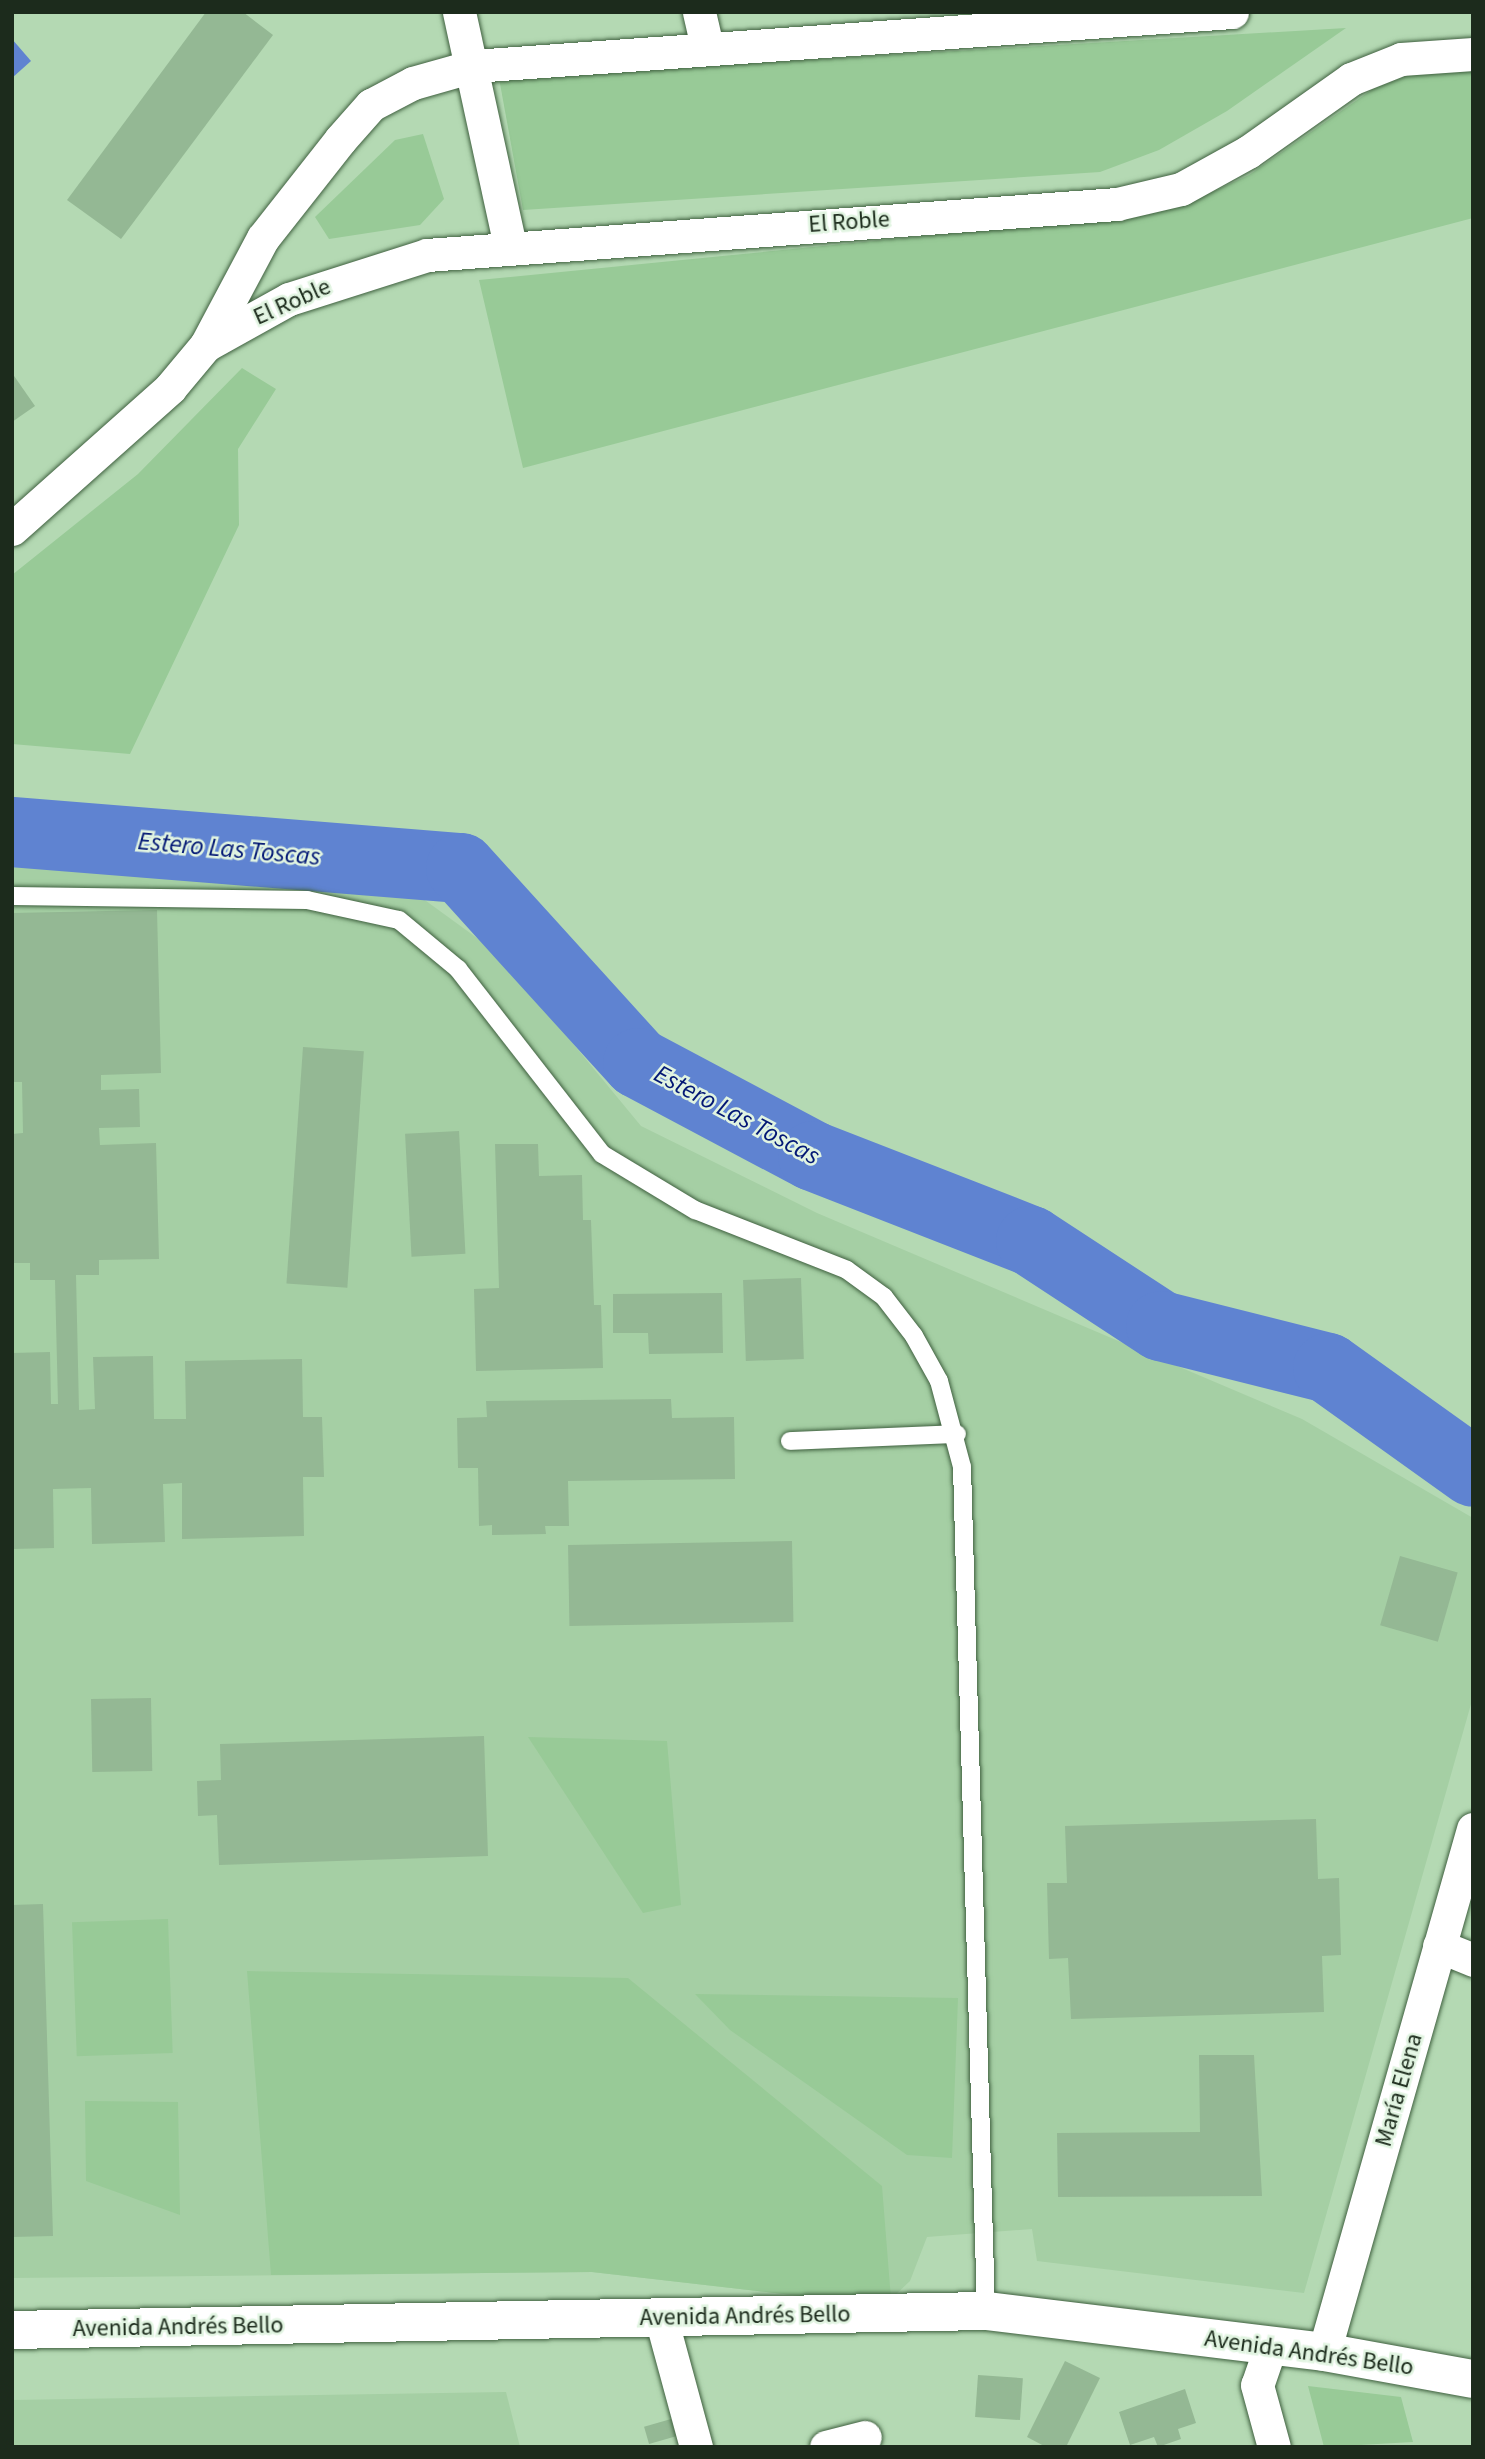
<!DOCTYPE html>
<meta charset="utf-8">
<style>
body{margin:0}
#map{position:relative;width:1485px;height:2459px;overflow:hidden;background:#b4d9b3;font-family:"Source Sans 3",sans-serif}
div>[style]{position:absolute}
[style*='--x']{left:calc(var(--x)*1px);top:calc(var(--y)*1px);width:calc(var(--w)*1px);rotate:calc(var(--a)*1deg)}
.built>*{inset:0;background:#a5cfa4}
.green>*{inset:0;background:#98ca97;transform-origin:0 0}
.water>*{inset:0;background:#5f83d1}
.river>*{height:70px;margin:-35px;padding:0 35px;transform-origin:35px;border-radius:35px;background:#5f83d1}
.building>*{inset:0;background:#94b894;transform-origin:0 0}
.roads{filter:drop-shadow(0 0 2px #3f603f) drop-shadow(0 0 2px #3f603f)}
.lane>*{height:18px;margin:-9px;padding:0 9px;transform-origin:9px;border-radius:9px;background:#fff}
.street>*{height:33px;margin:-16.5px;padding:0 16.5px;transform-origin:16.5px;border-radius:16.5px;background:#fff}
.secondary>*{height:38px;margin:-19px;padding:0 19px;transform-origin:19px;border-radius:19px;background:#fff}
span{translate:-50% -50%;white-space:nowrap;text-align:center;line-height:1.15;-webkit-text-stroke:5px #e1f4e1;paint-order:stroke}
.street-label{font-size:24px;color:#1c2b1c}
.water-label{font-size:26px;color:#031875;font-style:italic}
.frame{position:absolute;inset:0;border:14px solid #1c2b1c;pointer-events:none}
</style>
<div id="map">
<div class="built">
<div style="clip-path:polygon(12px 861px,422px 898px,499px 954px,641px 1126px,817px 1213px,1302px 1419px,1473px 1518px,1473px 1697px,1304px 2293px,1037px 2261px,1032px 2229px,927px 2237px,910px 2281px,891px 2299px,862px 2303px,592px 2272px,12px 2278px)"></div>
<div style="clip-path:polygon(506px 2392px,520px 2447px,12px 2447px,12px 2400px)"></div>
</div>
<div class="green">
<div style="clip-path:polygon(1346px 28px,1227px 111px,1159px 150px,1100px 172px,523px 210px,499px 78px)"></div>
<div style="clip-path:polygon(1473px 68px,1473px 218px,523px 468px,479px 280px,1128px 216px,1191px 202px,1249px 175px,1373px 89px,1417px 72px)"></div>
<div style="clip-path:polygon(423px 134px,444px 199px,420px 225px,329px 239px,315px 217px,395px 140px)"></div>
<div style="clip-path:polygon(242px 368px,276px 389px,238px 449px,239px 525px,130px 754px,12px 744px,12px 575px,138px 474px)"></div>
<div style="clip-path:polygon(528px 1737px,667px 1741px,681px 1905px,643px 1913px)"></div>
<div style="left:168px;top:1919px;width:134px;height:96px;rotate:88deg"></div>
<div style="clip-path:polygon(247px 1971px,628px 1978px,882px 2186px,891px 2299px,862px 2303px,592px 2272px,271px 2275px)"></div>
<div style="clip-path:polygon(695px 1994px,958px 1998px,952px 2158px,907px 2155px,730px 2030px)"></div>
<div style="clip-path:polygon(85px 2101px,178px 2102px,180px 2215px,86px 2181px)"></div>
<div style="clip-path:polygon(1308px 2386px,1401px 2397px,1413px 2442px,1324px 2447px)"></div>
</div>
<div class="water">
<div style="clip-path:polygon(12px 39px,31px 61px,12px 78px)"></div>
</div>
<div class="river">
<div style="--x:12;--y:832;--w:450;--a:4.6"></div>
<div style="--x:461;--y:868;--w:263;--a:47.8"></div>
<div style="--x:638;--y:1063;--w:198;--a:28"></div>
<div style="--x:813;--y:1156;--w:234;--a:21.3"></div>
<div style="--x:1031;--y:1241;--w:155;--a:33.2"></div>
<div style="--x:1161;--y:1326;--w:172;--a:14.1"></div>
<div style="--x:1328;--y:1368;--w:178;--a:35.6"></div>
</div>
<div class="building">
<div style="clip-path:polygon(206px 12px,243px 12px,273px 35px,121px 239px,67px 200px)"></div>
<div style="clip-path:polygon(12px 373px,35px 406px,12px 422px)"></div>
<div style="clip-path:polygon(157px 910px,161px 1073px,101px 1075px,101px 1090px,139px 1089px,140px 1127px,99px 1128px,100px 1145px,156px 1143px,159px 1259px,99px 1260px,99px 1275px,76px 1275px,79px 1410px,95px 1409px,93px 1357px,153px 1356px,154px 1419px,186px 1419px,185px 1361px,302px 1359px,303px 1417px,322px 1417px,324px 1477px,303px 1477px,304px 1536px,182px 1539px,182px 1483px,163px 1484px,165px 1542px,92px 1544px,91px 1488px,53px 1489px,54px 1548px,12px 1549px,12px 1353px,50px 1352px,51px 1404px,58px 1404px,55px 1280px,30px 1280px,30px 1263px,12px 1263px,12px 1134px,23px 1133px,22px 1082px,12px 1082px,12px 913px)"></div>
<div style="left:303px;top:1047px;width:61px;height:237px;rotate:4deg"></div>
<div style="left:459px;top:1131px;width:123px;height:54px;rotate:87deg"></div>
<div style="clip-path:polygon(495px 1144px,538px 1144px,539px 1176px,582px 1175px,583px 1220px,591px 1220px,594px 1305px,601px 1305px,603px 1368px,476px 1371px,474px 1289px,499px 1288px)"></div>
<div style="left:801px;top:1278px;width:81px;height:58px;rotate:88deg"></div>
<div style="clip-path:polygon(722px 1293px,723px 1353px,649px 1354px,648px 1333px,613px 1333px,613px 1294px)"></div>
<div style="clip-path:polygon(671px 1399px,672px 1418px,734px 1417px,735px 1479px,568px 1481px,569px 1526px,545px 1526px,546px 1534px,492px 1535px,492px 1525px,479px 1526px,478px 1468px,458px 1468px,457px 1418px,487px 1417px,486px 1401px)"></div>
<div style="left:792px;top:1541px;width:81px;height:224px;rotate:89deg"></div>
<div style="left:1400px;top:1556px;width:60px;height:72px;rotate:16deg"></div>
<div style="left:151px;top:1698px;width:73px;height:60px;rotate:89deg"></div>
<div style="clip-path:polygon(484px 1736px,488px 1856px,219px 1865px,217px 1815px,198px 1816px,197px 1781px,221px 1780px,220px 1744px)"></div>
<div style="clip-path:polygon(1316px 1819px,1318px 1879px,1339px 1878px,1341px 1955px,1322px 1956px,1324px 2012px,1071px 2019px,1068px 1958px,1049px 1959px,1047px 1883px,1067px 1883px,1065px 1826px)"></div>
<div style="clip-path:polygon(43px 1904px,53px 2236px,12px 2237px,12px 1905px)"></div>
<div style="clip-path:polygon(1199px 2055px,1254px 2055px,1262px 2196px,1058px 2197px,1057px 2133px,1200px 2132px)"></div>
<div style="clip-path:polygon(1065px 2361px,1100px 2378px,1066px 2447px,1046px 2447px,1027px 2437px)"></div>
<div style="left:978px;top:2375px;width:45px;height:42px;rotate:4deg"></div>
<div style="clip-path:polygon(1185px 2389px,1196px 2423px,1178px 2429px,1181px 2439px,1158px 2447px,1154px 2437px,1130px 2445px,1119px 2412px)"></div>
<div style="left:671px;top:2419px;width:18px;height:28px;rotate:74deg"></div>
</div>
<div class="roads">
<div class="lane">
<div style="--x:12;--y:896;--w:295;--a:0.8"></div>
<div style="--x:307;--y:900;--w:94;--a:12.3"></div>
<div style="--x:399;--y:920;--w:77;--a:39.7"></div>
<div style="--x:458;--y:969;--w:234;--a:52.1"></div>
<div style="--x:602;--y:1154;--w:109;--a:31.1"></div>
<div style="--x:695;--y:1210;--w:163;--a:21.5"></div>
<div style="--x:847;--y:1270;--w:46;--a:36.1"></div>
<div style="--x:884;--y:1297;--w:49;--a:52.4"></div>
<div style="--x:914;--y:1336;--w:51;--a:60.9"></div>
<div style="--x:939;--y:1381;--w:89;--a:75"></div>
<div style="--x:962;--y:1467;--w:844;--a:88.37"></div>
<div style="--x:790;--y:1441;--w:167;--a:-2.4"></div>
</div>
<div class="street">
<div style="--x:459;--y:12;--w:239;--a:77.7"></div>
<div style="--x:699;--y:12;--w:35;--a:77"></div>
<div style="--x:206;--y:345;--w:95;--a:-29"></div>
<div style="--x:289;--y:299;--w:145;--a:-17.7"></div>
<div style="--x:427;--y:255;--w:692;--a:-4.23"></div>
<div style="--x:1117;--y:204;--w:66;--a:-13.2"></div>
<div style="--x:1181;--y:189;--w:77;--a:-28.9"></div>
<div style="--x:1248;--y:152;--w:126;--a:-35.3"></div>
<div style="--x:1351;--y:79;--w:54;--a:-21.8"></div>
<div style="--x:1401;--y:59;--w:72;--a:-4"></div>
<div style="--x:12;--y:529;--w:212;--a:-41.7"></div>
<div style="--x:170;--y:388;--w:56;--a:-50.1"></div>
<div style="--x:206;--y:345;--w:121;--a:-62"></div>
<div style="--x:263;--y:238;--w:125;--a:-51.8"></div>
<div style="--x:340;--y:140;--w:47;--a:-48.5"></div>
<div style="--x:371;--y:105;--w:47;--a:-27.6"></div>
<div style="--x:413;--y:83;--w:62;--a:-15.8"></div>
<div style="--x:473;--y:66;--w:761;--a:-4.07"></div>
<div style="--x:1439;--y:1946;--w:37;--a:22"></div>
<div style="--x:661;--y:2318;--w:134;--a:74.8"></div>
<div style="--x:1270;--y:2348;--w:39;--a:109"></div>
<div style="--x:1257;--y:2385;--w:64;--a:74.7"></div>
<div style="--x:1324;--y:2352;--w:544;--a:-74.1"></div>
<div style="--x:826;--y:2447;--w:40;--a:-14.4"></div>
</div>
<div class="secondary">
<div style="--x:12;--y:2330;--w:974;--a:-1.12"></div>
<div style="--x:986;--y:2311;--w:340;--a:6.9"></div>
<div style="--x:1324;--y:2352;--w:151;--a:10.3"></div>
</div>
</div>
<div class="street-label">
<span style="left:849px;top:222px;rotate:-4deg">El Roble</span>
<span style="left:292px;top:302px;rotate:-24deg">El Roble</span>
<span style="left:1399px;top:2090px;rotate:-74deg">María Elena</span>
<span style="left:745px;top:2316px;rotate:-1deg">Avenida Andrés Bello</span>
<span style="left:178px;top:2327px;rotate:-1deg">Avenida Andrés Bello</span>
<span style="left:1309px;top:2353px;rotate:8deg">Avenida Andrés Bello</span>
</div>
<div class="water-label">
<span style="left:229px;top:849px;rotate:5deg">Estero Las Toscas</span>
<span style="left:737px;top:1115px;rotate:28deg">Estero Las Toscas</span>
</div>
<div class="frame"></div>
</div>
